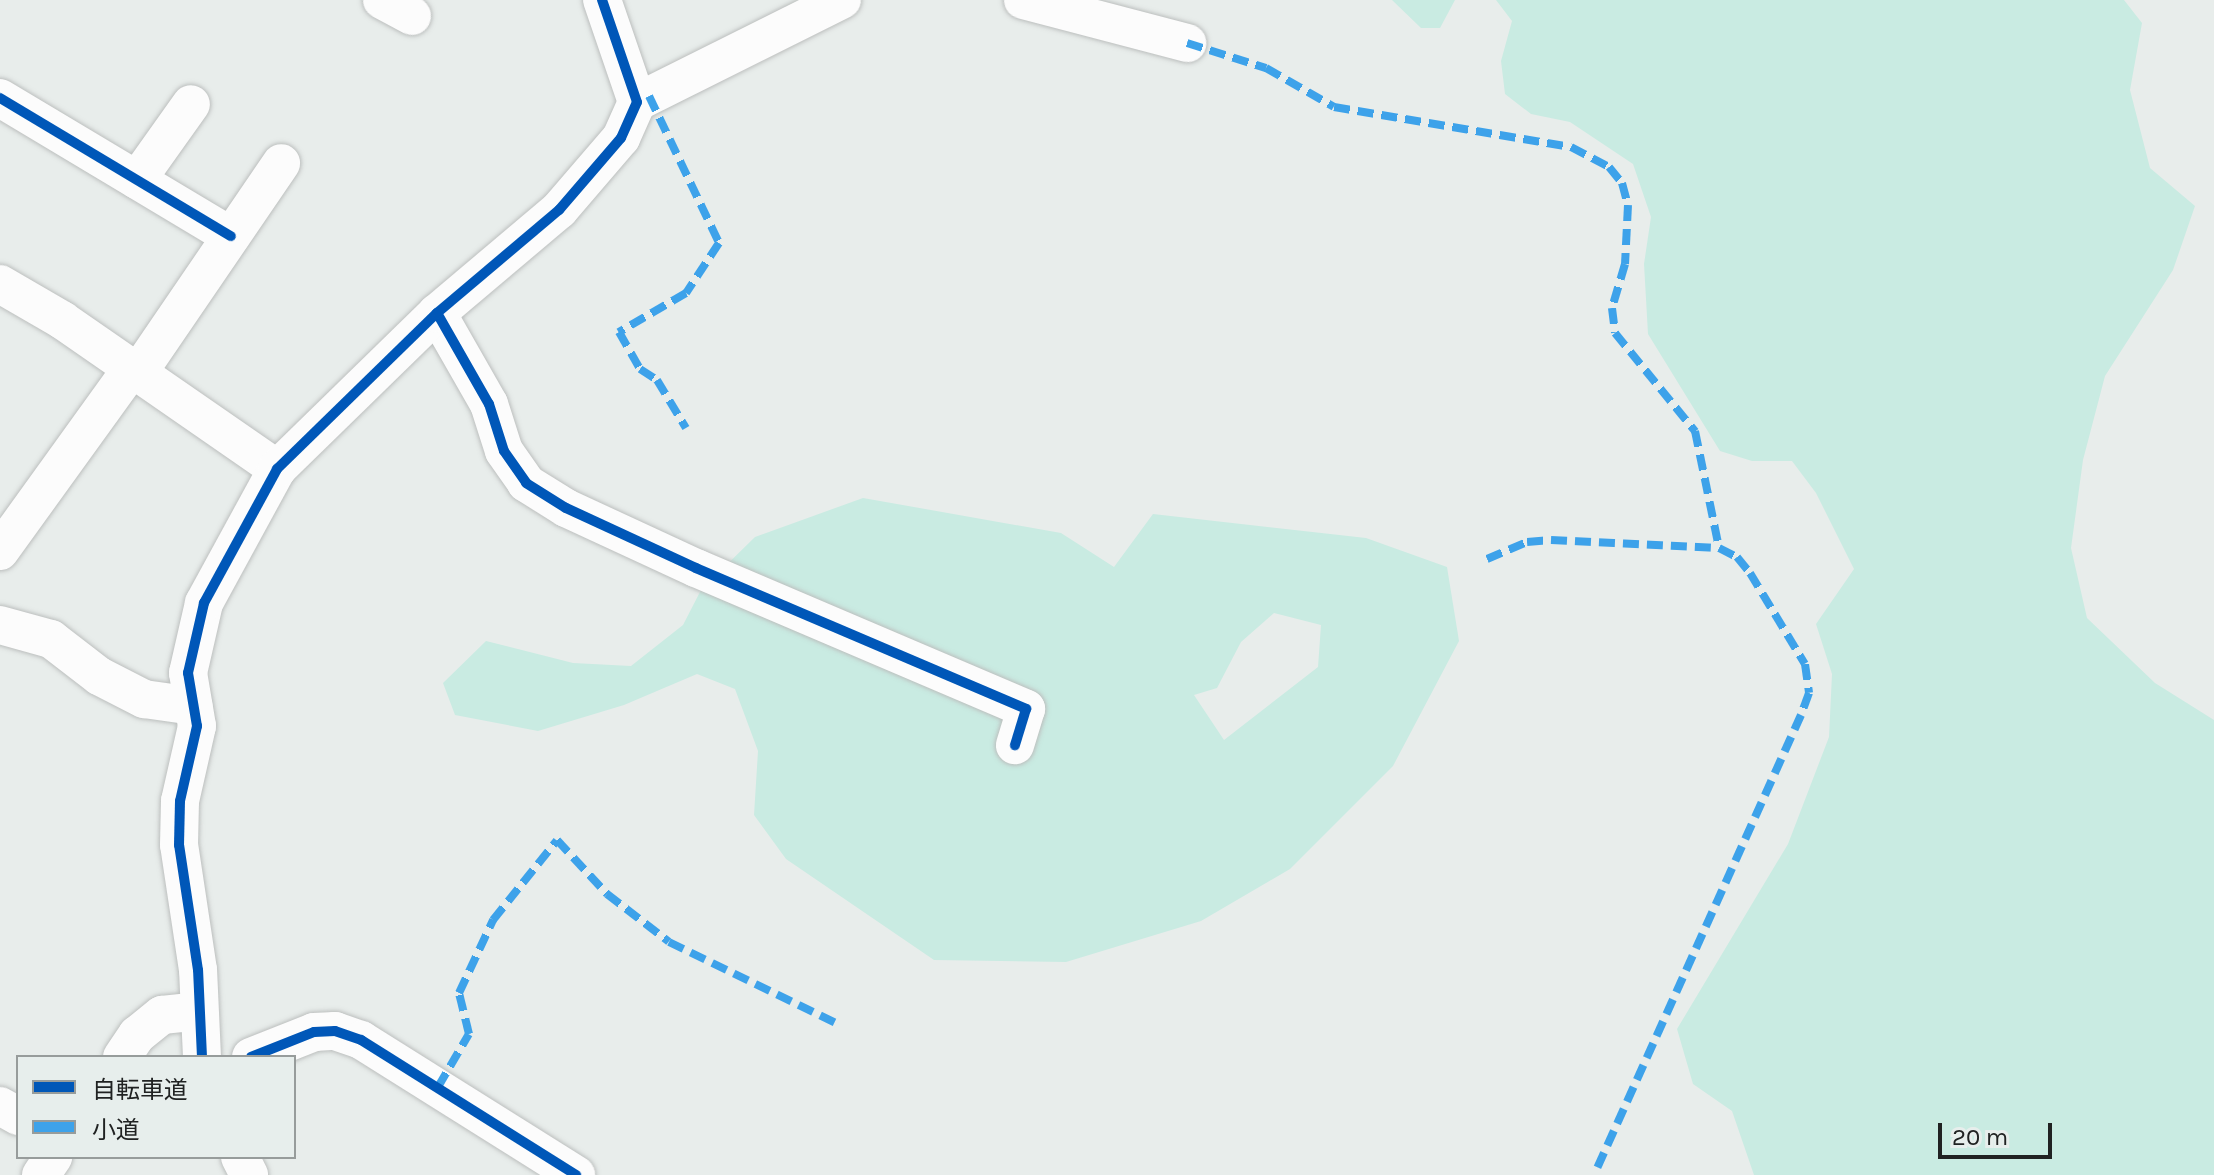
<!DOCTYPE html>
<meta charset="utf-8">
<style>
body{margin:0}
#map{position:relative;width:2214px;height:1175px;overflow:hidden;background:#e8edeb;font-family:Karla,"Noto Sans JP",sans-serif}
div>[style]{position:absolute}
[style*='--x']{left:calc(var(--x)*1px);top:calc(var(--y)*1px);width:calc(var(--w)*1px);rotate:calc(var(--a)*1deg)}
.green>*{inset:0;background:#c9ebe2}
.roads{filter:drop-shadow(0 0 2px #bcbfbe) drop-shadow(0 0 2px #bcbfbe)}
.minor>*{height:38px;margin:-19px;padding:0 19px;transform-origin:19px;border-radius:19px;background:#fcfcfc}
.quiet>*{height:8px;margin-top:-4px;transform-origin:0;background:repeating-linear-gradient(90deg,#3da2ea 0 16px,transparent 0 24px)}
.cycleway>*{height:10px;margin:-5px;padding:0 5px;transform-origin:5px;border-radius:5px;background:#0057b8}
span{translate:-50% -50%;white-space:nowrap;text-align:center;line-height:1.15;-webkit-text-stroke:6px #e7eeec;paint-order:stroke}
.legend{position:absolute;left:16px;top:1055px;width:280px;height:104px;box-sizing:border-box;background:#e7eeec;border:2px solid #979c9b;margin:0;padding:10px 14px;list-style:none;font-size:24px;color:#202222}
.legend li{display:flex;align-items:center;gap:16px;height:40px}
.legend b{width:40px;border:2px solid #979c9b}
.scale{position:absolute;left:1938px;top:1123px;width:114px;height:36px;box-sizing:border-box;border:4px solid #202222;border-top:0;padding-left:10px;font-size:24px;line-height:28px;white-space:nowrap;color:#202222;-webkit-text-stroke:6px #e7eeec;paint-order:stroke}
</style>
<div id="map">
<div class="green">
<div style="clip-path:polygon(1392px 0,1455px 0,1440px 28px,1421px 28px)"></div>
<div style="clip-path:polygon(1496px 0,2124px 0,2142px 23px,2130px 90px,2150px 168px,2195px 206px,2173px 270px,2105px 376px,2083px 460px,2071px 548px,2087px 618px,2155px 683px,2214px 720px,2214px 1175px,1754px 1175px,1732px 1111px,1693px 1084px,1677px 1029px,1788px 844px,1829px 737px,1832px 674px,1816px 624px,1854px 569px,1816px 493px,1792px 461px,1752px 461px,1720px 451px,1648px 334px,1644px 264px,1651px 217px,1633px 164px,1570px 122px,1531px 114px,1505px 94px,1501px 61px,1512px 21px)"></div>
<div style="clip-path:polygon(evenodd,863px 498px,1061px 533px,1114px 567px,1153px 514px,1366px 538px,1447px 567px,1459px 641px,1393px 766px,1290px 869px,1201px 921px,1066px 962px,934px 960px,786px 859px,754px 815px,758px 751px,735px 689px,697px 674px,624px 705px,538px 731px,455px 715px,443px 683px,486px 641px,573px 663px,631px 666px,683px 625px,701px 590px,755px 537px,863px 498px,1274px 613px,1321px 625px,1318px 667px,1224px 740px,1194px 695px,1217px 688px,1241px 642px,1274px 613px)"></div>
</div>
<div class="roads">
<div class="minor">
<div style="--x:382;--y:0;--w:34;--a:28"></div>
<div style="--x:1023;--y:0;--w:170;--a:14.7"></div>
<div style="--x:0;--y:98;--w:269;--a:30.9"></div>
<div style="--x:637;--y:102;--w:229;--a:-26.5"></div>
<div style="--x:137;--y:180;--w:93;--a:-54.6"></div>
<div style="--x:0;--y:284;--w:72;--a:30.1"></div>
<div style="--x:62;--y:320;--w:262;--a:34.7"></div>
<div style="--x:437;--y:313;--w:105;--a:60.3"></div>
<div style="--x:489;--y:404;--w:49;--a:72.3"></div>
<div style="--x:504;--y:451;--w:39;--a:55"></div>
<div style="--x:526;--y:483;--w:47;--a:32"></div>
<div style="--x:566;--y:508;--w:143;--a:24.8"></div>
<div style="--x:696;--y:568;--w:359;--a:23.1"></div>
<div style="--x:1026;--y:709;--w:38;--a:107"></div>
<div style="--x:138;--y:373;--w:254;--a:-55.7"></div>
<div style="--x:0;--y:551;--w:226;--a:-54.2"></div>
<div style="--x:0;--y:625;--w:53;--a:15.4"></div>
<div style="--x:51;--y:639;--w:61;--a:37.6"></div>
<div style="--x:99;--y:676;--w:51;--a:27.1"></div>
<div style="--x:144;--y:699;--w:50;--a:8"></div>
<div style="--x:122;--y:1057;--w:27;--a:-56"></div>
<div style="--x:137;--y:1035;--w:32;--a:-39"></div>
<div style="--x:162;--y:1015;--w:36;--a:-6"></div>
<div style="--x:202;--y:1057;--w:87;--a:-92.6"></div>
<div style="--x:198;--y:970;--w:126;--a:-98.6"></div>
<div style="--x:179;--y:845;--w:44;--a:-88.7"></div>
<div style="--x:180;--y:801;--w:77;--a:-77.2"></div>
<div style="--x:197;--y:726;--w:54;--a:-99.6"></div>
<div style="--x:188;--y:673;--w:72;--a:-77.1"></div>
<div style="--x:204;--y:603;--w:153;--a:-61.4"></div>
<div style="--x:277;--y:469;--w:223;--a:-44.3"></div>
<div style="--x:437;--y:313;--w:160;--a:-40.2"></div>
<div style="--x:559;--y:210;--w:95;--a:-49.3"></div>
<div style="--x:621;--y:138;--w:39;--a:-66"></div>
<div style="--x:637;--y:102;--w:108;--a:-108.9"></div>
<div style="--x:251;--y:1057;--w:68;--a:-21.6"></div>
<div style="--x:314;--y:1032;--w:21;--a:-3"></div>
<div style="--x:335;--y:1031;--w:28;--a:19"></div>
<div style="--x:361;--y:1040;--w:254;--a:32.1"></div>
<div style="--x:0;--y:1106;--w:21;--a:29"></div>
<div style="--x:240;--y:1157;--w:20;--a:63"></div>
<div style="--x:41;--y:1175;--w:22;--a:-56"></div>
</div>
</div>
<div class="quiet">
<div style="--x:1187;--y:43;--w:83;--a:17.6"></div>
<div style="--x:1266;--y:68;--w:78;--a:29.8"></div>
<div style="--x:1334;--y:107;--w:240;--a:9.6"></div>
<div style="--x:1571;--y:147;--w:43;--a:27.8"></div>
<div style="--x:1609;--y:167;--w:21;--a:51"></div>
<div style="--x:1622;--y:183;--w:23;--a:75"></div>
<div style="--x:1628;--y:205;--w:59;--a:92.9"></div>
<div style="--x:1625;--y:264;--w:46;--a:106.5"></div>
<div style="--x:1612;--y:308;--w:25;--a:83"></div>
<div style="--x:1615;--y:333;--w:127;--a:50.8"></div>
<div style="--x:1695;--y:431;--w:119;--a:78.4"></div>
<div style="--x:1719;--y:548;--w:20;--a:27"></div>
<div style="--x:1737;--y:557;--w:21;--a:51"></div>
<div style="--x:1750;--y:573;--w:106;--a:58.9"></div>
<div style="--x:1805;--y:664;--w:29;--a:82"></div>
<div style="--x:1809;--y:693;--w:23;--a:110"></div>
<div style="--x:1801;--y:715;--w:504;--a:114.23"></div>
<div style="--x:649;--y:96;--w:163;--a:64.5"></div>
<div style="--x:719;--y:243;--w:60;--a:123.4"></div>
<div style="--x:686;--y:293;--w:78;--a:149.8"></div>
<div style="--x:619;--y:332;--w:43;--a:60.4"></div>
<div style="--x:640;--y:369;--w:20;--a:33"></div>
<div style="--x:657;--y:380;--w:56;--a:58.9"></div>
<div style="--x:1487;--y:559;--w:43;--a:-23"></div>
<div style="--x:1527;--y:542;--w:24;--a:-5"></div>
<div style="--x:1551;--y:540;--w:168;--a:2.7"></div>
<div style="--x:438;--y:1087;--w:61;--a:-59.7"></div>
<div style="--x:469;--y:1034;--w:42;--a:-103.7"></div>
<div style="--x:459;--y:993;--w:81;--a:-65"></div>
<div style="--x:493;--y:920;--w:102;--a:-51.3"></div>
<div style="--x:557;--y:840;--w:74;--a:47.2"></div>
<div style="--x:607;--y:894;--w:78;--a:37.7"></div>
<div style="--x:669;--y:942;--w:188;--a:25.9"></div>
</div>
<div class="cycleway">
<div style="--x:0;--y:98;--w:269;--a:30.9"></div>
<div style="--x:437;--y:313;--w:105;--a:60.3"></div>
<div style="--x:489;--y:404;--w:49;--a:72.3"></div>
<div style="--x:504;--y:451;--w:39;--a:55"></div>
<div style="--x:526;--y:483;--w:47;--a:32"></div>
<div style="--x:566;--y:508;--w:143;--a:24.8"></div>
<div style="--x:696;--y:568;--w:359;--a:23.1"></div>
<div style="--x:1026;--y:709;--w:38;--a:107"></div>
<div style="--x:202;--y:1057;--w:87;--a:-92.6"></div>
<div style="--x:198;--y:970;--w:126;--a:-98.6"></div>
<div style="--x:179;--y:845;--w:44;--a:-88.7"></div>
<div style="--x:180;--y:801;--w:77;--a:-77.2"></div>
<div style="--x:197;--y:726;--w:54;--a:-99.6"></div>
<div style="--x:188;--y:673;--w:72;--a:-77.1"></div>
<div style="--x:204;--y:603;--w:153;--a:-61.4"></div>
<div style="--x:277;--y:469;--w:223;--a:-44.3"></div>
<div style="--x:437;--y:313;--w:160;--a:-40.2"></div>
<div style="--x:559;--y:210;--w:95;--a:-49.3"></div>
<div style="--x:621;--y:138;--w:39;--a:-66"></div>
<div style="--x:637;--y:102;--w:108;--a:-108.9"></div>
<div style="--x:251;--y:1057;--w:68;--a:-21.6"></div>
<div style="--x:314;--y:1032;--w:21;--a:-3"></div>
<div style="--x:335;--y:1031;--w:28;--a:19"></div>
<div style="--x:361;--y:1040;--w:254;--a:32.1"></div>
</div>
<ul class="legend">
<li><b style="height:10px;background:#0057b8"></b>自転車道</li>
<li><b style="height:10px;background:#3da2ea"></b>小道</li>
</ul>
<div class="scale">20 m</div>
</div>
